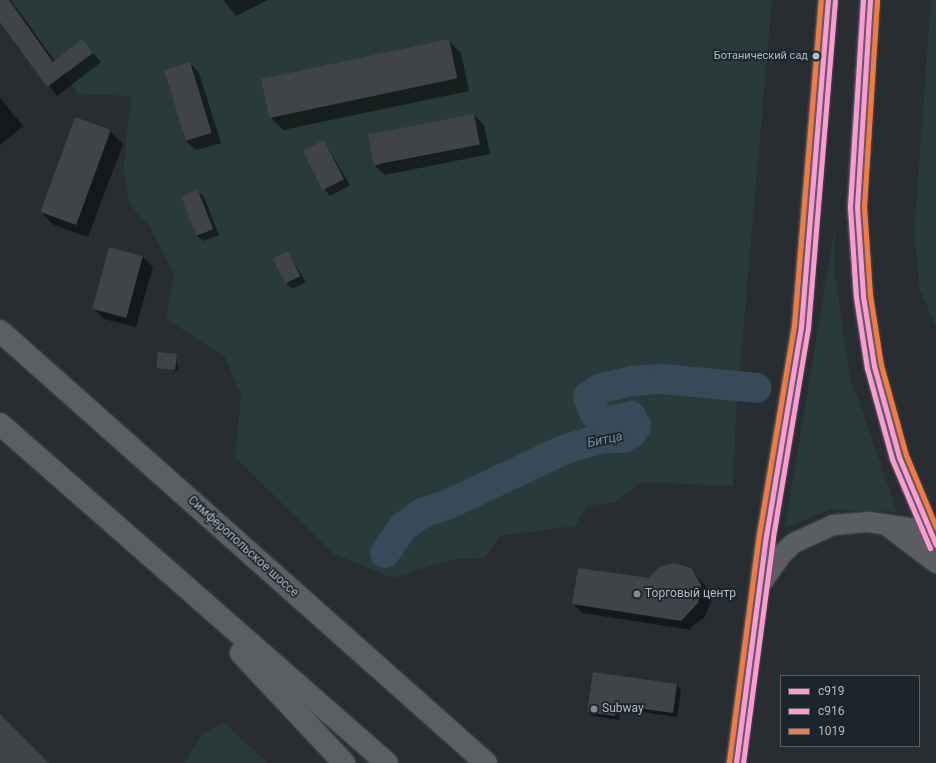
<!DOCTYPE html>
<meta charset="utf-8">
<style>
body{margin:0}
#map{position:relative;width:936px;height:763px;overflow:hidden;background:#282d32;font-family:Roboto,sans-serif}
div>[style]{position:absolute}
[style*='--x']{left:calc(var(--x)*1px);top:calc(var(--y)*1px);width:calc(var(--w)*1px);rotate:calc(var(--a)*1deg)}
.green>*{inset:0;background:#283a39}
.shadow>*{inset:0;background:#0007}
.river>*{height:30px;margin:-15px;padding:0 15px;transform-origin:15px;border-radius:15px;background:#384a5a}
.building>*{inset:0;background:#404449;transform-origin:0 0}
.roads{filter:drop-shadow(0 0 1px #454a4f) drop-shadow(0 0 1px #454a4f)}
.primary>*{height:20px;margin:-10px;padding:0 10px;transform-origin:10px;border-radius:10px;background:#5a5e62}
.highway>*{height:22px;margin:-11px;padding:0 11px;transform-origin:11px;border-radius:11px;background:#5c5f61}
.bus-1>*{height:5px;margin:-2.5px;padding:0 2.5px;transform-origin:2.5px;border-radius:2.5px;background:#ff9ad2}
.bus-2>*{height:5px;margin:-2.5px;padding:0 2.5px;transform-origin:2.5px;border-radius:2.5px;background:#ff9ad2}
.bus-3>*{height:5px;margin:-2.5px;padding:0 2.5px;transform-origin:2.5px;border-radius:2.5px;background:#f6793e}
.dots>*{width:11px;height:11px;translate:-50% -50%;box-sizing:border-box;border:2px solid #1c242c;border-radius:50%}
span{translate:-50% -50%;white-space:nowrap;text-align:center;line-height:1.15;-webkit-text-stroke:3.5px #1c242c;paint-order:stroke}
.bus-label{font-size:11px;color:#b2bac3}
.right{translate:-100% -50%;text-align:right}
.street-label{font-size:12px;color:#b2bac3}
.poi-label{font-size:12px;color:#b2bac3}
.left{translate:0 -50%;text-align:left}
.water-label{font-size:13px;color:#758ea4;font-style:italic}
.legend{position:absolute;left:780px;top:675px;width:140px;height:72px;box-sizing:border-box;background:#1c242c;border:1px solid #586068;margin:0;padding:5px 7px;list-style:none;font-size:12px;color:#b2bac3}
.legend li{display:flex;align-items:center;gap:8px;height:20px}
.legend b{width:20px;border:1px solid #586068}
</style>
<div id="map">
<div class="green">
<div style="clip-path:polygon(12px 0,772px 0,736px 415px,733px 486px,641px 482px,616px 502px,587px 506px,575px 526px,501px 536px,484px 558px,454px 559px,393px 578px,334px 554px,235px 457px,241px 396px,225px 357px,166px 319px,174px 274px,148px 224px,130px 205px,123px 170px,131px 96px,78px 94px)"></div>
<div style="clip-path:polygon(931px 0,936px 0,936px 327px,920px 290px,914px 233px)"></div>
<div style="clip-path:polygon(835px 226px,835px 272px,849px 373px,897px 512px,831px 509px,785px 528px)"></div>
<div style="clip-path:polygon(224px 722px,267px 763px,185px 763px,202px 734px)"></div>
</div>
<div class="shadow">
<div style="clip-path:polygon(0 0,10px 0,55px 62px,82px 41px,101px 62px,57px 96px,0 20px)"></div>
<div style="clip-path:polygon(223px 0,268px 0,236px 16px)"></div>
<div style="clip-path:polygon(448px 40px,461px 53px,469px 91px,283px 130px,270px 117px)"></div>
<div style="clip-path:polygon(190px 63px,199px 73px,221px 143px,196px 150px,186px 141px)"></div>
<div style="clip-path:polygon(0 98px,23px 126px,0 145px)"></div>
<div style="clip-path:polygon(474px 115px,484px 125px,490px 154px,385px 175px,375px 166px)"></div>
<div style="clip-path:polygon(110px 131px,123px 144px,88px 237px,54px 225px,41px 212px)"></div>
<div style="clip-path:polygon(324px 141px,350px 185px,330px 196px,324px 189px)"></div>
<div style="clip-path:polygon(198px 191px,204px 197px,219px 235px,203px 241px,196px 235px,182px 197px)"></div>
<div style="clip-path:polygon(110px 248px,143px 257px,153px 267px,136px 327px,104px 319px,94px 309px)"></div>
<div style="clip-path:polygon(288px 253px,306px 282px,292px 289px,286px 283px)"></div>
<div style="clip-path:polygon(176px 355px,178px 371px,158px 367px)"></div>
<div style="clip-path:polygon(690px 569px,709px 590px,711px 602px,704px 618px,692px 626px,691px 630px,583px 613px,573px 604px)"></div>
<div style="clip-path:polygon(677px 685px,681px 689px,677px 717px,621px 709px,619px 720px,593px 716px,588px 712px)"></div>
</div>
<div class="river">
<div style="--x:385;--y:553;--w:33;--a:-55"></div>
<div style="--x:404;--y:526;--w:22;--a:-36"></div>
<div style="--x:422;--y:513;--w:28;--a:-18"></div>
<div style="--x:449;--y:504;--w:126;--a:-25.3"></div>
<div style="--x:563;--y:450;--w:42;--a:-16.7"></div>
<div style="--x:603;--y:438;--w:20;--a:0"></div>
<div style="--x:623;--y:438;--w:11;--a:-34"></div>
<div style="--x:632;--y:432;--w:7;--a:-56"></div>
<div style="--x:636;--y:426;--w:11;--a:-117"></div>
<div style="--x:631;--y:416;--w:25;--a:166"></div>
<div style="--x:607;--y:422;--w:14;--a:-146"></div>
<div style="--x:595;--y:414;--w:18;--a:-112"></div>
<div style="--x:588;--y:397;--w:14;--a:-36"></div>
<div style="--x:599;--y:389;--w:34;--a:-14"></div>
<div style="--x:632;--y:381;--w:30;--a:-4"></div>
<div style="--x:662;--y:379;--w:95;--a:5.4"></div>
</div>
<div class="building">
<div style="clip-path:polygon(0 0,9px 0,53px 62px,82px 39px,93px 53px,47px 87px,0 22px)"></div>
<div style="left:449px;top:39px;width:40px;height:192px;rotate:78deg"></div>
<div style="left:190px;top:62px;width:74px;height:27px;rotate:73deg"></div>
<div style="left:474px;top:114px;width:31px;height:108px;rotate:79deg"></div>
<div style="left:75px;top:117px;width:38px;height:101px;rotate:20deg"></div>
<div style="left:324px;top:140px;width:44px;height:24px;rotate:63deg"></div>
<div style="left:198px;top:190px;width:42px;height:18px;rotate:69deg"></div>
<div style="left:109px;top:247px;width:35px;height:64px;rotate:15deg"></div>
<div style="left:288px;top:251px;width:28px;height:17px;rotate:64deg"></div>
<div style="left:158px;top:352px;width:19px;height:16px;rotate:6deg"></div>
<div style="clip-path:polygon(674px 563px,691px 568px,701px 585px,698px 603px,681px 621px,572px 604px,578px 568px,649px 578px,659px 567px)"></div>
<div style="clip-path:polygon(593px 672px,677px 684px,673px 713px,616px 705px,615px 716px,587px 712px)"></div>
<div style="clip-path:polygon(0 714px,49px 763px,0 763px)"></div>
</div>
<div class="roads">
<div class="primary">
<div style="--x:870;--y:0;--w:207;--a:93.6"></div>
<div style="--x:857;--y:207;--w:89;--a:86.1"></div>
<div style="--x:863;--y:296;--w:71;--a:81.1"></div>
<div style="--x:874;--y:366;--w:94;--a:74.6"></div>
<div style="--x:899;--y:457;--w:95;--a:67.2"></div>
<div style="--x:890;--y:528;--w:58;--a:37.3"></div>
<div style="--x:763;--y:581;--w:33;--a:-55"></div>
<div style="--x:782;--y:554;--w:16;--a:-43"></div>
<div style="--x:794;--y:543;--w:43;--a:-24.8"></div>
<div style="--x:833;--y:525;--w:36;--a:-5"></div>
<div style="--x:869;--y:522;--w:61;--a:8.5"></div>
<div style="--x:736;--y:763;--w:229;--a:-82.5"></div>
<div style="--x:766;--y:536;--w:212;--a:-80.5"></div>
<div style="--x:801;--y:327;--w:328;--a:-85.3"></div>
</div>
<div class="highway">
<div style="--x:0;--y:331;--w:650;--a:41.63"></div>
<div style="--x:0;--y:424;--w:514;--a:41.22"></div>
<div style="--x:241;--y:653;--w:151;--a:46.9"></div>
</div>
</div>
<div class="bus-1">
<div style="--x:870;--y:0;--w:207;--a:93.6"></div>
<div style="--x:857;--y:207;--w:89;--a:86.1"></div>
<div style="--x:863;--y:296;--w:71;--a:81.1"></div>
<div style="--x:874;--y:366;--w:94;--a:74.6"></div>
<div style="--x:899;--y:457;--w:95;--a:67.2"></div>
<div style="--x:736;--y:763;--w:229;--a:-82.5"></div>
<div style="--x:766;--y:536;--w:212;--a:-80.5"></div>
<div style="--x:801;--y:327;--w:328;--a:-85.3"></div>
</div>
<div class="bus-2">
<div style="--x:863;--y:0;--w:207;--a:93.6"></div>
<div style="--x:850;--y:207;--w:90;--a:86.2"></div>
<div style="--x:856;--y:297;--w:72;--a:81.2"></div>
<div style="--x:867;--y:368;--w:94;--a:74.6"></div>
<div style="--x:892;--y:459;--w:97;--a:66.9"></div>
<div style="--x:743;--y:763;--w:228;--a:-82.4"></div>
<div style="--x:773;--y:537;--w:212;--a:-80.5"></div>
<div style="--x:808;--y:328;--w:328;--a:-85.3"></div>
</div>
<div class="bus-3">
<div style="--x:877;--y:0;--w:207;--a:93.6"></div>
<div style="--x:864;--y:207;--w:88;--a:86.1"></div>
<div style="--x:870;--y:295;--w:71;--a:81.1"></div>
<div style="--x:881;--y:365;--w:93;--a:74.5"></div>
<div style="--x:906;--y:455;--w:78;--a:67.4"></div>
<div style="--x:729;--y:762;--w:229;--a:-82.5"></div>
<div style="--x:759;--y:535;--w:212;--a:-80.5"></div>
<div style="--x:794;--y:326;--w:327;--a:-85.3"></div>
</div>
<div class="dots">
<div style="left:816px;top:56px;background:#b2bac3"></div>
<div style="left:637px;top:594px;background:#828990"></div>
<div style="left:594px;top:709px;background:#828990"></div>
</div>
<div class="bus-label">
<span class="right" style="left:808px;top:56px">Ботанический сад</span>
</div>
<div class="street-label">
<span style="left:243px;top:547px;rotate:42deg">Симферопольское шоссе</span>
</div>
<div class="poi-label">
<span class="left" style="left:645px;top:594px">Торговый центр</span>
<span class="left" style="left:602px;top:709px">Subway</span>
</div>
<div class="water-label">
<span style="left:605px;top:440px;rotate:-12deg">Битца</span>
</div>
<ul class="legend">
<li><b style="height:5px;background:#ff9ad2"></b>с919</li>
<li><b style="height:5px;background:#ff9ad2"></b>с916</li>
<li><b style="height:5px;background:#f6793e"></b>1019</li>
</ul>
</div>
